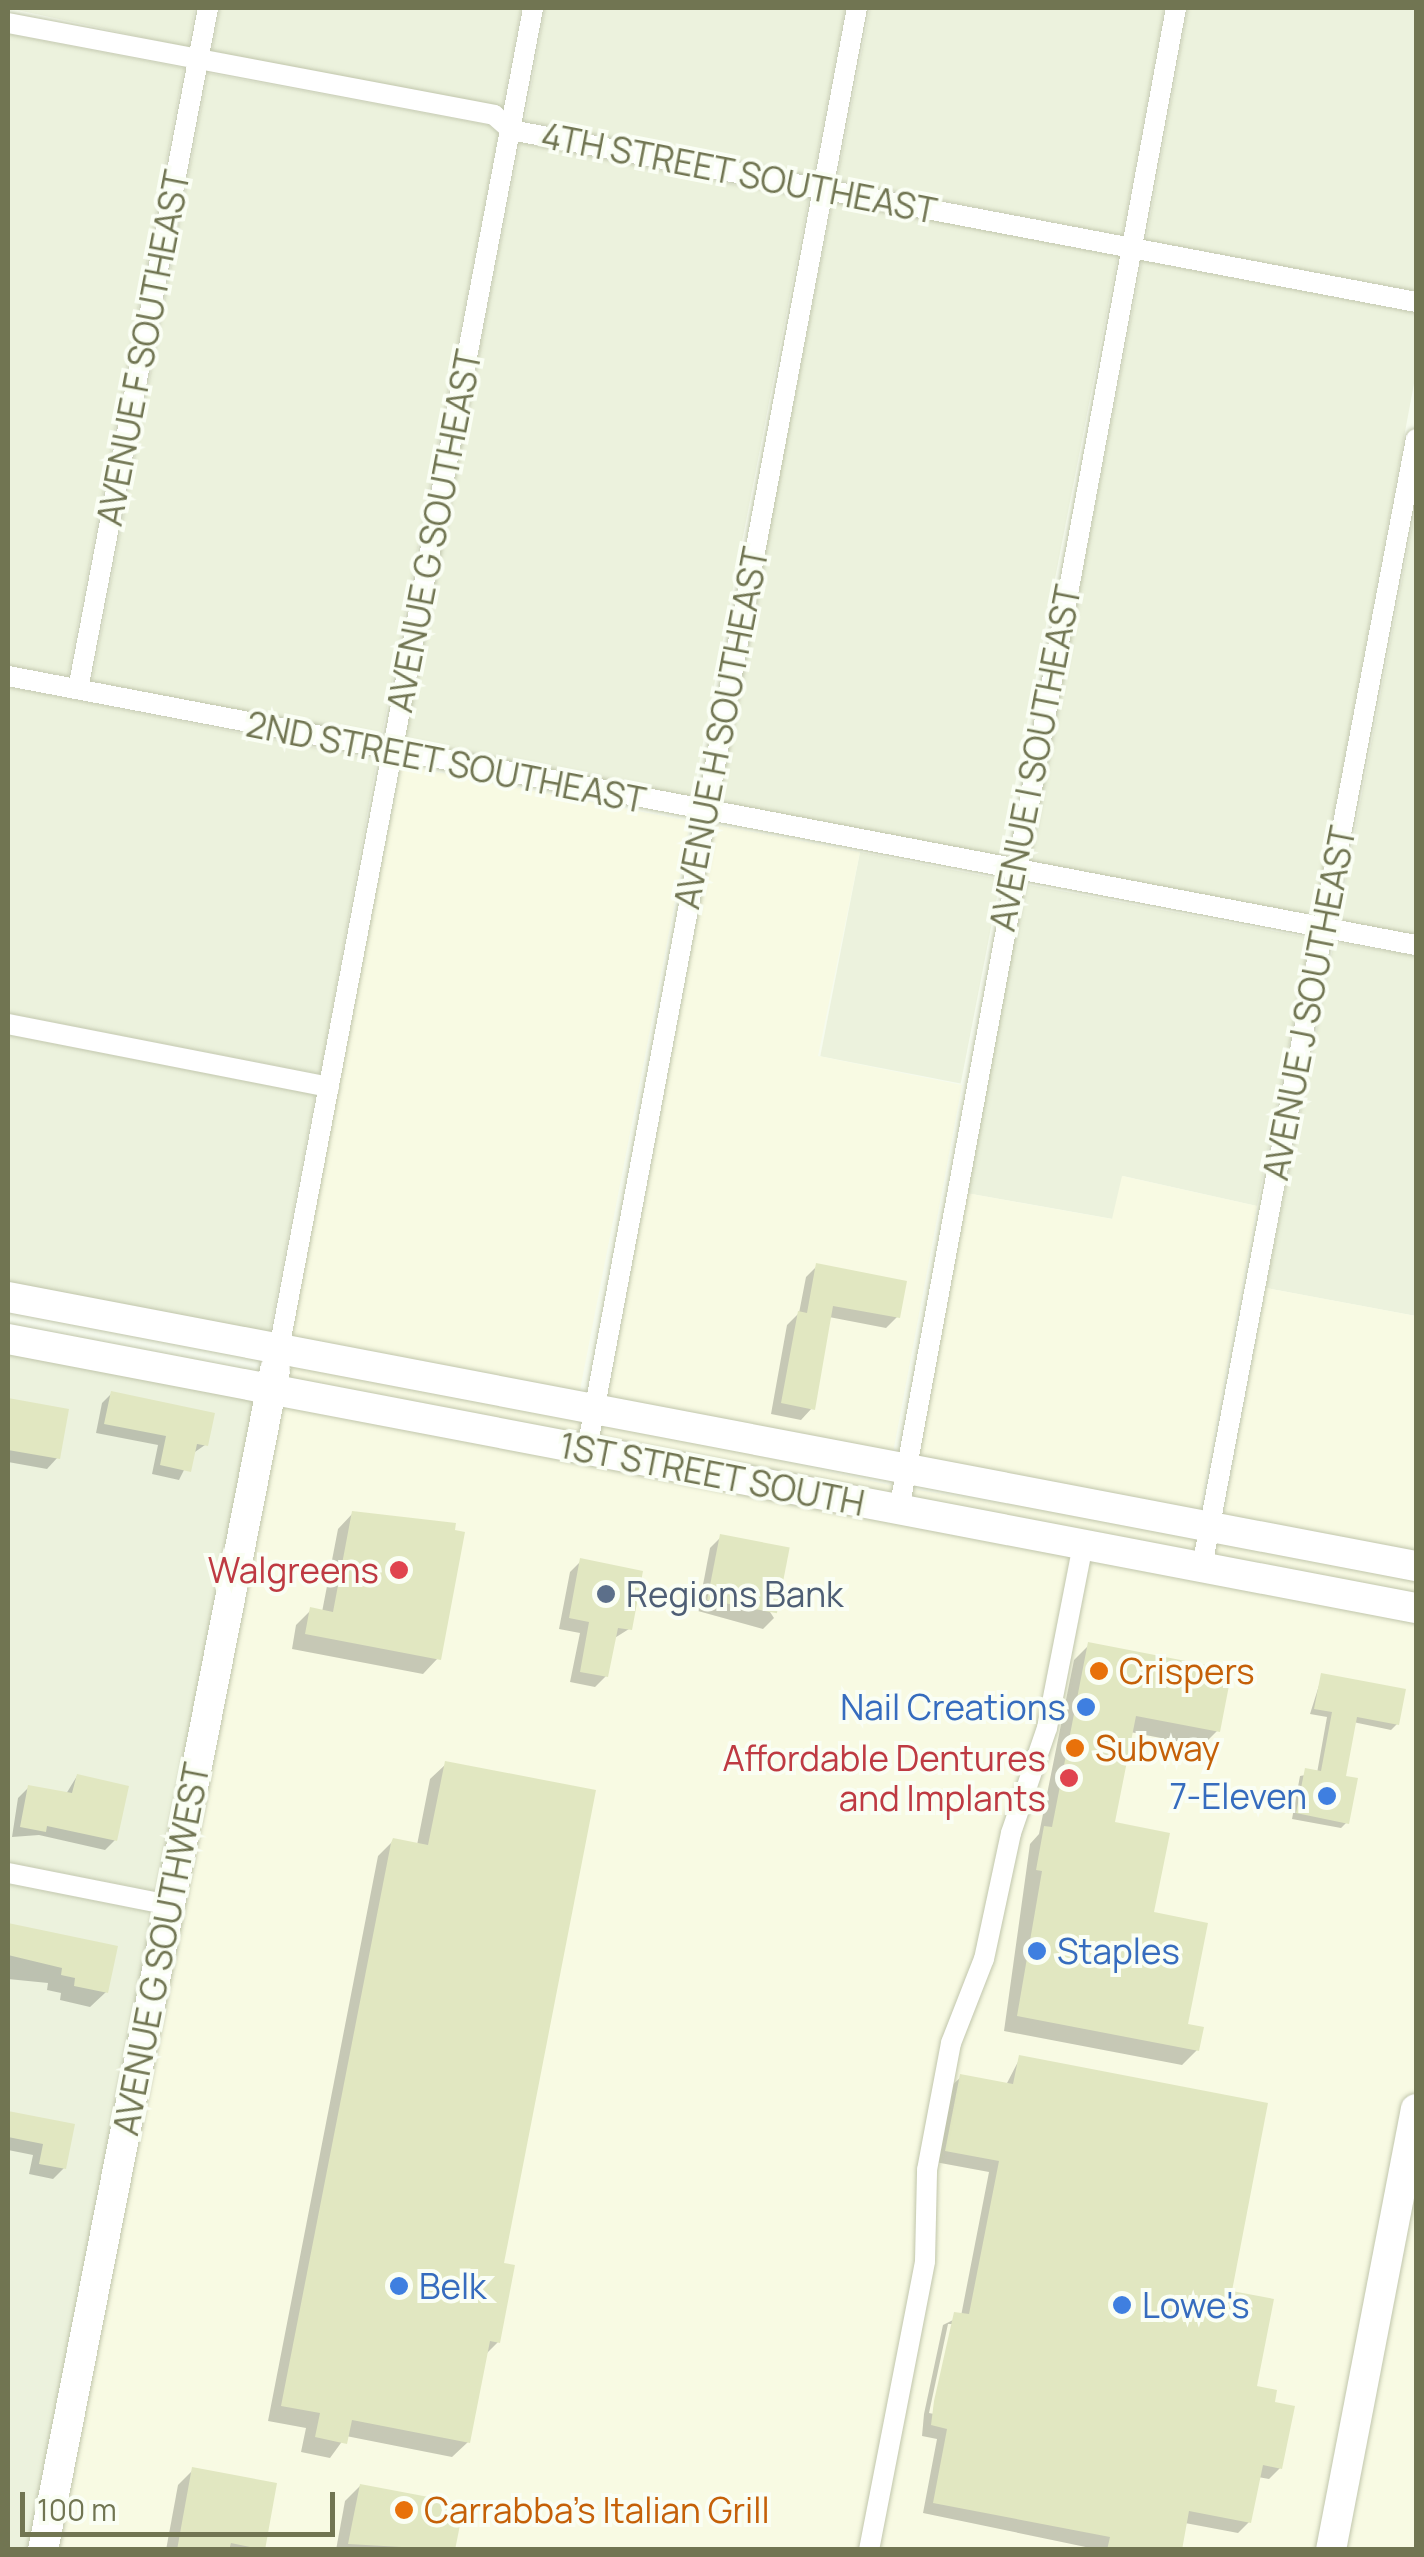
<!DOCTYPE html>
<style>
body{margin:0}
#map{position:relative;width:1424px;height:2557px;overflow:hidden;background:#f6fbee;font-family:Manrope,sans-serif}
div>[style]{position:absolute}
[style*='--x']{left:calc(var(--x)*1px);top:calc(var(--y)*1px);width:calc(var(--w)*1px);rotate:calc(var(--a)*1deg)}
.residential>*{inset:0;background:#ecf2dd;transform-origin:0 0}
.commercial>*{inset:0;background:#f8fae3;transform-origin:0 0}
.shadow>*{inset:0;background:#0003}
.building>*{inset:0;background:#e1e7c1;transform-origin:0 0}
.roads{filter:drop-shadow(0 0 2px #c1c6ac) drop-shadow(0 0 2px #c1c6ac)}
.street>*{height:20px;margin:-10px;padding:0 10px;transform-origin:10px;border-radius:10px;background:#fff}
.secondary>*{height:30px;margin:-15px;padding:0 15px;transform-origin:15px;border-radius:15px;background:#fff}
.dots>*{width:28px;height:28px;translate:-50% -50%;box-sizing:border-box;border:5px solid #fafef4;border-radius:50%}
span{translate:-50% -50%;white-space:nowrap;text-align:center;line-height:1.15;-webkit-text-stroke:8px #fafef4;paint-order:stroke}
.street-label{font-size:35px;color:#717552}
.health-label{font-size:35px;color:#be3a42}
.right{translate:-100% -50%;text-align:right}
.service-label{font-size:35px;color:#4e5e75}
.left{translate:0 -50%;text-align:left}
.food-label{font-size:35px;color:#c56008}
.shop-label{font-size:35px;color:#366cbe}
.frame{position:absolute;inset:0;border:10px solid #717552;pointer-events:none}
.scale{position:absolute;left:20px;top:2492px;width:315px;height:45px;box-sizing:border-box;border:5px solid #717552;border-top:0;padding-left:12px;font-size:30px;line-height:35px;white-space:nowrap;color:#717552;-webkit-text-stroke:8px #fafef4;paint-order:stroke}
</style>
<div id="map">
<div class="residential">
<div style="clip-path:polygon(8px 8px,195px 8px,188px 47px)"></div>
<div style="clip-path:polygon(220px 8px,521px 8px,502px 108px,212px 51px)"></div>
<div style="clip-path:polygon(545px 8px,845px 8px,813px 176px,525px 121px)"></div>
<div style="clip-path:polygon(870px 8px,1164px 8px,1122px 235px,837px 180px)"></div>
<div style="clip-path:polygon(1188px 8px,1416px 8px,1416px 291px,1146px 240px)"></div>
<div style="clip-path:polygon(8px 34px,184px 68px,68px 676px,8px 665px)"></div>
<div style="clip-path:polygon(208px 73px,488px 125px,498px 133px,381px 739px,92px 681px)"></div>
<div style="left:520px;top:143px;width:294px;height:612px;rotate:11deg"></div>
<div style="left:833px;top:201px;width:290px;height:614px;rotate:11deg"></div>
<div style="clip-path:polygon(1142px 261px,1416px 313px,1416px 373px,1314px 917px,1028px 862px)"></div>
<div style="clip-path:polygon(1416px 505px,1416px 935px,1338px 921px)"></div>
<div style="clip-path:polygon(8px 687px,377px 760px,320px 1074px,8px 1013px)"></div>
<div style="left:860px;top:852px;width:143px;height:208px;rotate:11deg"></div>
<div style="clip-path:polygon(1024px 884px,1310px 938px,1257px 1206px,1123px 1176px,1113px 1219px,966px 1193px)"></div>
<div style="clip-path:polygon(1334px 942px,1416px 956px,1416px 1316px,1266px 1288px)"></div>
<div style="clip-path:polygon(8px 1035px,315px 1095px,269px 1336px,8px 1286px)"></div>
<div style="clip-path:polygon(8px 1350px,256px 1399px,160px 1892px,8px 1862px)"></div>
<div style="clip-path:polygon(8px 1884px,156px 1913px,30px 2550px,8px 2549px)"></div>
</div>
<div class="commercial">
<div style="left:401px;top:765px;width:295px;height:586px;rotate:11deg"></div>
<div style="clip-path:polygon(715px 825px,860px 852px,818px 1056px,962px 1085px,892px 1458px,607px 1399px)"></div>
<div style="clip-path:polygon(1122px 1176px,1257px 1206px,1199px 1514px,916px 1463px,966px 1193px,1112px 1219px)"></div>
<div style="clip-path:polygon(1266px 1288px,1416px 1316px,1416px 1554px,1223px 1519px)"></div>
<div style="clip-path:polygon(279px 1349px,899px 1487px,1416px 1568px,1416px 2109px,1332px 2549px,43px 2550px)"></div>
<div style="clip-path:polygon(1416px 2171px,1416px 2549px,1344px 2549px)"></div>
</div>
<div class="shadow">
<div style="clip-path:polygon(817px 1266px,897px 1317px,886px 1328px,829px 1317px,812px 1408px,801px 1420px,771px 1414px,787px 1325px,799px 1313px,806px 1277px)"></div>
<div style="clip-path:polygon(111px 1394px,205px 1445px,192px 1454px,179px 1480px,152px 1474px,158px 1445px,96px 1433px,102px 1403px)"></div>
<div style="clip-path:polygon(8px 1401px,66px 1411px,58px 1457px,47px 1469px,8px 1462px)"></div>
<div style="clip-path:polygon(353px 1513px,438px 1658px,423px 1674px,292px 1649px,296px 1625px,311px 1610px,322px 1612px,338px 1529px)"></div>
<div style="clip-path:polygon(721px 1537px,774px 1618px,763px 1629px,698px 1611px,710px 1548px)"></div>
<div style="clip-path:polygon(581px 1561px,629px 1629px,613px 1639px,606px 1676px,595px 1687px,570px 1682px,580px 1633px,559px 1629px,570px 1572px)"></div>
<div style="clip-path:polygon(1089px 1645px,1217px 1731px,1202px 1746px,1130px 1732px,1112px 1824px,1197px 2050px,1182px 2065px,1004px 2031px,1030px 1844px,1039px 1834px,1074px 1660px)"></div>
<div style="clip-path:polygon(1322px 1676px,1397px 1724px,1391px 1730px,1353px 1722px,1343px 1778px,1347px 1822px,1341px 1828px,1292px 1819px,1300px 1776px,1317px 1773px,1327px 1717px,1310px 1714px)"></div>
<div style="clip-path:polygon(446px 1764px,501px 2265px,498px 2342px,484px 2356px,468px 2442px,452px 2457px,346px 2436px,330px 2458px,301px 2452px,306px 2428px,268px 2421px,378px 1856px,393px 1841px,417px 1845px,430px 1779px)"></div>
<div style="clip-path:polygon(77px 1776px,115px 1840px,105px 1850px,39px 1835px,12px 1837px,18px 1798px,28px 1788px,66px 1794px)"></div>
<div style="clip-path:polygon(8px 1926px,115px 1948px,106px 1992px,90px 2007px,60px 2000px,61px 1993px,47px 1990px,48px 1983px,8px 1979px)"></div>
<div style="clip-path:polygon(evenodd,1020px 2058px,1229px 2293px,1280px 2468px,1269px 2479px,1258px 2477px,1249px 2522px,1238px 2533px,1185px 2523px,1179px 2550px,1100px 2550px,923px 2513px,937px 2439px,922px 2436px,924px 2414px,943px 2325px,961px 2316px,989px 2172px,935px 2162px,949px 2088px,961px 2077px,1006px 2085px,1020px 2058px,948px 2324px,954px 2324px,934px 2414px,929px 2413px,948px 2324px)"></div>
<div style="clip-path:polygon(8px 2113px,72px 2126px,64px 2168px,53px 2179px,29px 2174px,33px 2155px,8px 2150px)"></div>
<div style="clip-path:polygon(193px 2470px,262px 2548px,261px 2550px,166px 2550px,178px 2485px)"></div>
<div style="clip-path:polygon(360px 2486px,449px 2521px,453px 2550px,336px 2550px,345px 2501px)"></div>
</div>
<div class="building">
<div style="clip-path:polygon(816px 1263px,907px 1281px,900px 1318px,833px 1306px,815px 1410px,781px 1403px,798px 1311px,807px 1313px)"></div>
<div style="clip-path:polygon(111px 1391px,215px 1413px,208px 1446px,197px 1444px,191px 1472px,160px 1465px,166px 1436px,104px 1424px)"></div>
<div style="clip-path:polygon(8px 1398px,69px 1409px,60px 1459px,8px 1450px)"></div>
<div style="clip-path:polygon(352px 1511px,456px 1523px,455px 1530px,465px 1532px,441px 1660px,305px 1634px,310px 1607px,333px 1612px)"></div>
<div style="left:720px;top:1534px;width:71px;height:67px;rotate:11deg"></div>
<div style="clip-path:polygon(580px 1558px,643px 1571px,632px 1630px,618px 1628px,608px 1677px,580px 1672px,589px 1622px,569px 1618px)"></div>
<div style="clip-path:polygon(1088px 1642px,1232px 1670px,1220px 1732px,1136px 1716px,1115px 1822px,1170px 1833px,1154px 1912px,1208px 1923px,1188px 2024px,1204px 2027px,1199px 2051px,1017px 2016px,1042px 1871px,1036px 1870px,1044px 1826px,1052px 1827px)"></div>
<div style="clip-path:polygon(1321px 1673px,1406px 1689px,1399px 1725px,1357px 1717px,1346px 1776px,1358px 1778px,1349px 1824px,1296px 1813px,1305px 1768px,1321px 1771px,1332px 1712px,1314px 1709px)"></div>
<div style="clip-path:polygon(445px 1761px,596px 1790px,504px 2263px,515px 2265px,500px 2343px,490px 2341px,470px 2443px,352px 2420px,347px 2444px,315px 2437px,320px 2413px,281px 2406px,391px 1843px,393px 1838px,428px 1845px)"></div>
<div style="clip-path:polygon(77px 1774px,129px 1786px,117px 1841px,47px 1826px,46px 1832px,20px 1827px,28px 1785px,72px 1793px)"></div>
<div style="clip-path:polygon(8px 1923px,118px 1946px,108px 1993px,74px 1986px,75px 1978px,61px 1975px,62px 1968px,8px 1955px)"></div>
<div style="clip-path:polygon(1019px 2055px,1268px 2103px,1232px 2291px,1274px 2299px,1257px 2386px,1277px 2390px,1275px 2402px,1295px 2406px,1282px 2469px,1263px 2465px,1251px 2523px,1189px 2511px,1182px 2550px,1107px 2550px,1110px 2537px,933px 2503px,947px 2429px,931px 2425px,934px 2401px,954px 2312px,969px 2314px,999px 2161px,945px 2151px,960px 2074px,1013px 2084px)"></div>
<div style="clip-path:polygon(8px 2111px,75px 2124px,66px 2169px,39px 2164px,43px 2144px,8px 2137px)"></div>
<div style="clip-path:polygon(192px 2467px,277px 2483px,265px 2550px,231px 2543px,229px 2550px,177px 2550px)"></div>
<div style="clip-path:polygon(360px 2484px,455px 2502px,452px 2519px,461px 2520px,455px 2550px,348px 2544px)"></div>
</div>
<div class="roads">
<div class="street">
<div style="--x:8;--y:23;--w:495;--a:10.7"></div>
<div style="--x:494;--y:115;--w:23;--a:41"></div>
<div style="--x:511;--y:130;--w:921;--a:10.76"></div>
<div style="--x:8;--y:676;--w:1433;--a:10.82"></div>
<div style="--x:78;--y:689;--w:693;--a:-79.19"></div>
<div style="--x:8;--y:1024;--w:327;--a:11.1"></div>
<div style="--x:279;--y:1349;--w:1365;--a:-79.27"></div>
<div style="--x:587;--y:1449;--w:1466;--a:-79.39"></div>
<div style="--x:899;--y:1510;--w:1527;--a:-79.55"></div>
<div style="--x:1202;--y:1567;--w:1148;--a:-79.26"></div>
<div style="--x:8;--y:1873;--w:165;--a:11.2"></div>
<div style="--x:869;--y:2550;--w:294;--a:-79"></div>
<div style="--x:925;--y:2261;--w:91;--a:-88.7"></div>
<div style="--x:927;--y:2170;--w:129;--a:-79.3"></div>
<div style="--x:951;--y:2043;--w:90;--a:-68.6"></div>
<div style="--x:984;--y:1959;--w:129;--a:-77.9"></div>
<div style="--x:1011;--y:1833;--w:111;--a:-71.1"></div>
<div style="--x:1047;--y:1728;--w:187;--a:-78.9"></div>
</div>
<div class="secondary">
<div style="--x:8;--y:1297;--w:1433;--a:10.82"></div>
<div style="--x:8;--y:1339;--w:1433;--a:10.82"></div>
<div style="--x:43;--y:2550;--w:1203;--a:-78.88"></div>
<div style="--x:1331;--y:2550;--w:449;--a:-79.1"></div>
</div>
</div>
<div class="dots">
<div style="left:399px;top:1570px;background:#e0444e"></div>
<div style="left:606px;top:1594px;background:#5c6f8a"></div>
<div style="left:1099px;top:1671px;background:#e8710a"></div>
<div style="left:1086px;top:1707px;background:#3f7fe0"></div>
<div style="left:1075px;top:1748px;background:#e8710a"></div>
<div style="left:1069px;top:1778px;background:#e0444e"></div>
<div style="left:1327px;top:1796px;background:#3f7fe0"></div>
<div style="left:1037px;top:1951px;background:#3f7fe0"></div>
<div style="left:399px;top:2286px;background:#3f7fe0"></div>
<div style="left:1122px;top:2305px;background:#3f7fe0"></div>
<div style="left:404px;top:2510px;background:#e8710a"></div>
</div>
<div class="street-label">
<span style="left:739px;top:173px;rotate:11deg">4TH STREET SOUTHEAST</span>
<span style="left:143px;top:348px;rotate:-79deg">AVENUE F SOUTHEAST</span>
<span style="left:434px;top:531px;rotate:-79deg">AVENUE G SOUTHEAST</span>
<span style="left:721px;top:728px;rotate:-79deg">AVENUE H SOUTHEAST</span>
<span style="left:1035px;top:758px;rotate:-79deg">AVENUE I SOUTHEAST</span>
<span style="left:446px;top:762px;rotate:11deg">2ND STREET SOUTHEAST</span>
<span style="left:1309px;top:1003px;rotate:-79deg">AVENUE J SOUTHEAST</span>
<span style="left:712px;top:1474px;rotate:11deg">1ST STREET SOUTH</span>
<span style="left:161px;top:1949px;rotate:-79deg">AVENUE G SOUTHWEST</span>
</div>
<div class="health-label">
<span class="right" style="left:379px;top:1570px">Walgreens</span>
<span class="right" style="left:1046px;top:1778px">Affordable Dentures<br>and Implants</span>
</div>
<div class="service-label">
<span class="left" style="left:626px;top:1594px">Regions Bank</span>
</div>
<div class="food-label">
<span class="left" style="left:1119px;top:1671px">Crispers</span>
<span class="left" style="left:1095px;top:1748px">Subway</span>
<span class="left" style="left:424px;top:2510px">Carrabba's Italian Grill</span>
</div>
<div class="shop-label">
<span class="right" style="left:1066px;top:1707px">Nail Creations</span>
<span class="right" style="left:1307px;top:1796px">7-Eleven</span>
<span class="left" style="left:1057px;top:1951px">Staples</span>
<span class="left" style="left:419px;top:2286px">Belk</span>
<span class="left" style="left:1142px;top:2305px">Lowe's</span>
</div>
<div class="frame"></div>
<div class="scale">100 m</div>
</div>
